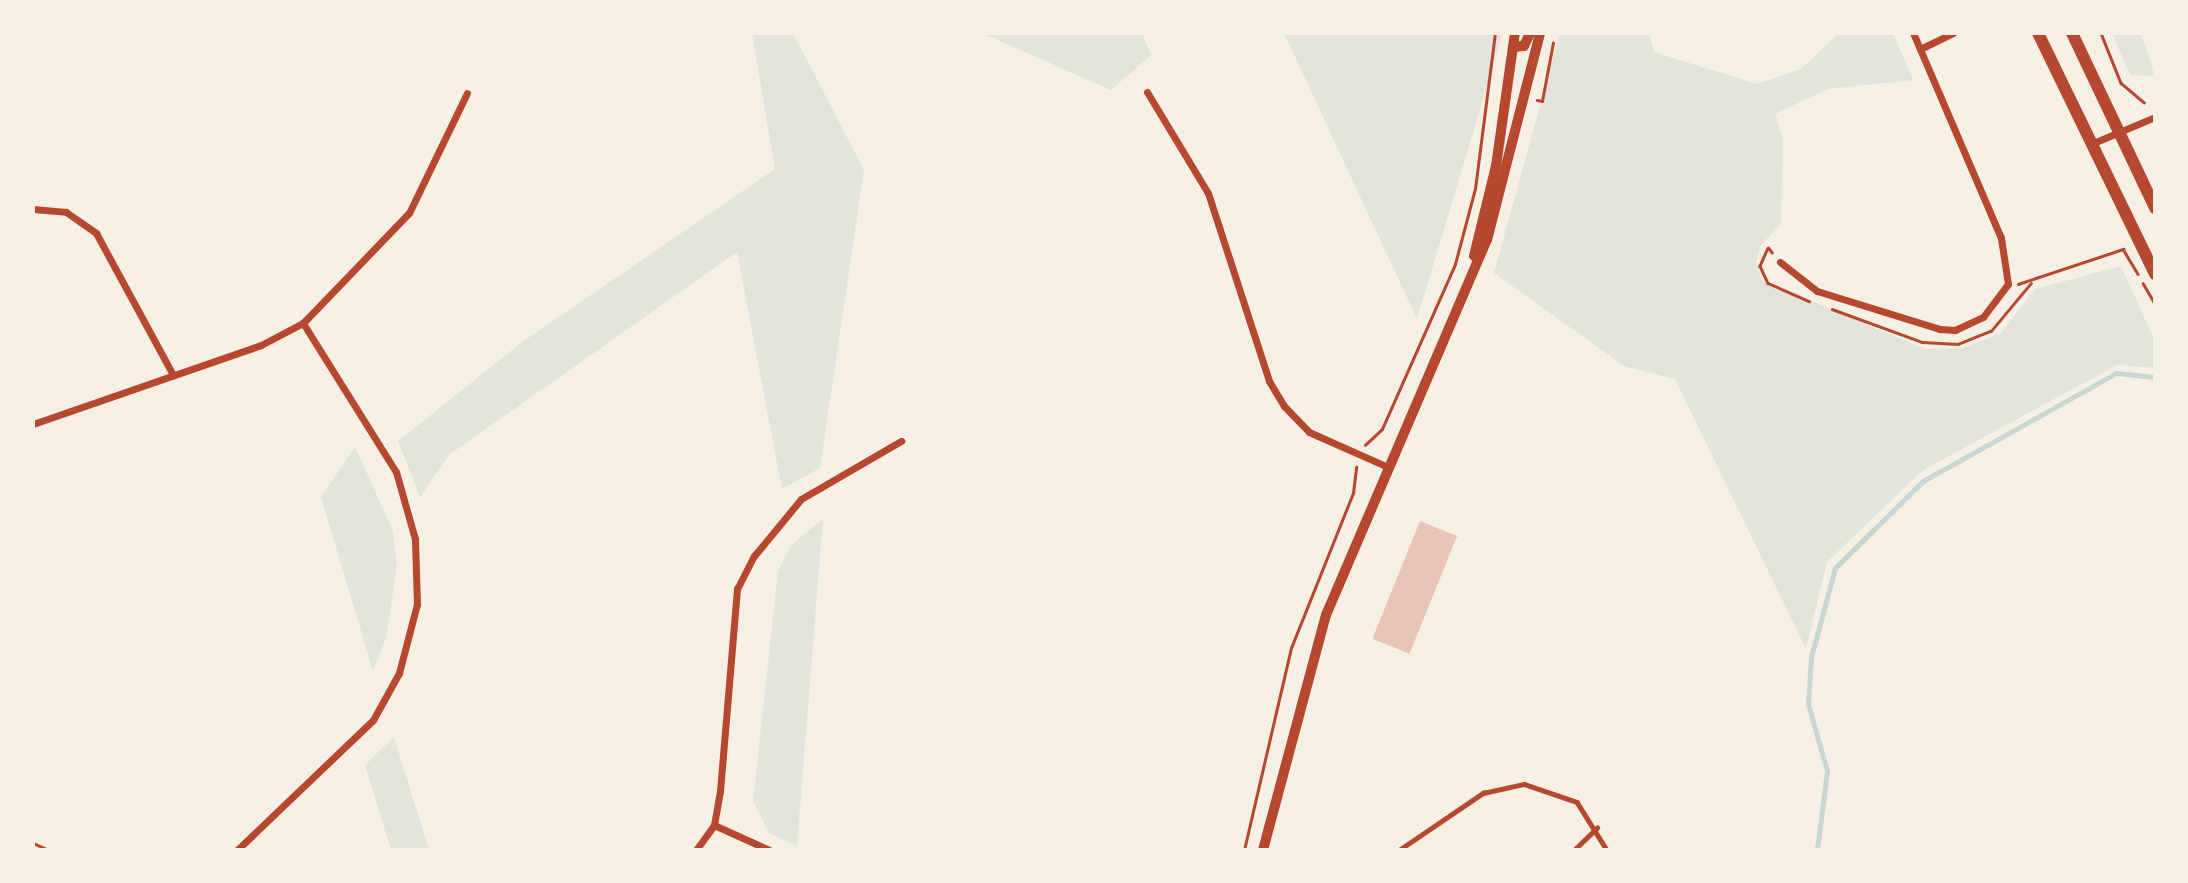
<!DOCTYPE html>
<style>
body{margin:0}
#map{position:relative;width:2188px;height:883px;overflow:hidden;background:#f6efe4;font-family:Literata,serif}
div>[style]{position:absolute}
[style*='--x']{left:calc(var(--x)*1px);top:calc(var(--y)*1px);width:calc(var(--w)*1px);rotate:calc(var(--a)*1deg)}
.green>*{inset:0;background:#e2e4dc}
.stream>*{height:5px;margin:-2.5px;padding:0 2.5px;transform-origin:2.5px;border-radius:2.5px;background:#c9d6d2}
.building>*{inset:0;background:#e6c5b7;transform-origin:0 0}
.path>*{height:2.5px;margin:-1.25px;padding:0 1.25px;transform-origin:1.25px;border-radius:1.25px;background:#b5482f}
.service>*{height:4.5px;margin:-2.25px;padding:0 2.25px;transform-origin:2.25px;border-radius:2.25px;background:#b5482f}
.minor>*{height:7px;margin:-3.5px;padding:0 3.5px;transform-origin:3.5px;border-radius:3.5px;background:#b5482f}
.tertiary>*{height:10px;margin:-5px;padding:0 5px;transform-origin:5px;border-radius:5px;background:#b5482f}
.secondary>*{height:12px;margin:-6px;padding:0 6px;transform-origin:6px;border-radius:6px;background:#b5482f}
span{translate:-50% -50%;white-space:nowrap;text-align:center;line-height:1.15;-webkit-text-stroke:5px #f6efe4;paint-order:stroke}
.frame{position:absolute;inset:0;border:35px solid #f6efe4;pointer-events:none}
</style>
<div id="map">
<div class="green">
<div style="clip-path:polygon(752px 33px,793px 33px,864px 170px,820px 468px,782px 489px,737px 252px,449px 455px,420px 497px,398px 441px,522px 342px,775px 169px)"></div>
<div style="clip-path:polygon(981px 33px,1142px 33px,1151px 55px,1111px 90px)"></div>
<div style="clip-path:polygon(1284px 33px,1503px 33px,1417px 319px)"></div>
<div style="clip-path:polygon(1560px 33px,1649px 33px,1654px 52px,1757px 84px,1801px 69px,1839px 33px,1893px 33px,1913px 80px,1828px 89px,1775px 114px,1783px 138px,1781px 224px,1761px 245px,1756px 262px,1763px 281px,1925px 349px,1963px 348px,2001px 333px,2035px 289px,2121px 266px,2155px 341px,2155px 368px,2117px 365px,1922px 471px,1827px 562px,1806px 649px,1675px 379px,1624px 366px,1494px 273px)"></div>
<div style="clip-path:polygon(2112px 33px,2141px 33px,2155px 76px,2130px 75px)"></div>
<div style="clip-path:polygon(355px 447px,393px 531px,397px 567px,386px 638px,373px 671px,321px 497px)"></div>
<div style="clip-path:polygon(823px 519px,797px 846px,769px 833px,753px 801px,778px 572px,790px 546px)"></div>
<div style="clip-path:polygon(394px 737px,429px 850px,391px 850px,365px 765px)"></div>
</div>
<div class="stream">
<div style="--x:1817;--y:850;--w:80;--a:-82.8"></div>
<div style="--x:1827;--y:771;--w:70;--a:-105.8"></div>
<div style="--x:1808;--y:704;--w:47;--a:-86.3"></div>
<div style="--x:1811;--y:657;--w:92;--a:-74.9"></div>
<div style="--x:1835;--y:568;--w:124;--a:-44.7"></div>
<div style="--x:1923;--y:481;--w:221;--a:-29.2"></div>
<div style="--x:2116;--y:373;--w:39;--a:6"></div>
</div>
<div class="building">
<div style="left:1420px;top:521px;width:40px;height:127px;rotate:22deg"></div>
</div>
<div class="path">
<div style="--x:2101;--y:33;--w:54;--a:68.2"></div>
<div style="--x:2121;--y:83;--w:30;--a:40"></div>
<div style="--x:1537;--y:100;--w:5;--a:11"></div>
<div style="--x:1542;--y:101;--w:59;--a:-79.3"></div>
<div style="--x:1772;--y:253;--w:6;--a:-129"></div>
<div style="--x:1768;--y:248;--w:20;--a:114"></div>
<div style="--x:1760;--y:266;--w:19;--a:65"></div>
<div style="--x:1768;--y:283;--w:45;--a:23.7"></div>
<div style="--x:2143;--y:283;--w:24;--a:60"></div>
<div style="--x:2018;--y:284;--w:111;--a:-18.4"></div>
<div style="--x:2123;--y:249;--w:29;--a:59"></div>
<div style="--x:1832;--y:309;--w:96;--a:20.1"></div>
<div style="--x:1922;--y:342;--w:36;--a:3"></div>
<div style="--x:1958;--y:344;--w:35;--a:-22"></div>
<div style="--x:1991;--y:331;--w:62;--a:-50.2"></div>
<div style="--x:1365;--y:445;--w:23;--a:-43"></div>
<div style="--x:1382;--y:429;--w:180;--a:-66.1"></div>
<div style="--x:1455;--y:264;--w:78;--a:-75.1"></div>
<div style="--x:1475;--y:189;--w:157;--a:-82.7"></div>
<div style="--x:33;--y:843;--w:17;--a:24"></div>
<div style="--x:1244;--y:850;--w:207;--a:-76.9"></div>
<div style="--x:1291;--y:648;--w:167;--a:-68.2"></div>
<div style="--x:1353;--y:493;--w:26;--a:-83"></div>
</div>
<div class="service">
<div style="--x:1399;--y:850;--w:102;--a:-34.2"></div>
<div style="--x:1483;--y:793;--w:42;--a:-12.4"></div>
<div style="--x:1524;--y:784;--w:56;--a:18.8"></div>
<div style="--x:1577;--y:802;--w:57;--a:58"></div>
<div style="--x:1574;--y:850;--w:32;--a:-44"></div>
</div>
<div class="minor">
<div style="--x:1920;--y:49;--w:37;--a:-26"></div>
<div style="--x:1147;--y:92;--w:118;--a:58.9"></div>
<div style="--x:1208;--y:193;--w:198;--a:72"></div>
<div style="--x:1269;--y:381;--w:29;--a:59"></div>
<div style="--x:1284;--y:406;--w:36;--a:46"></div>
<div style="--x:1309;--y:432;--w:86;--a:23.9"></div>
<div style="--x:2091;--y:144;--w:69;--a:-22.9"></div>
<div style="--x:33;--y:209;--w:33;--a:5"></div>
<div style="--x:66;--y:212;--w:37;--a:35"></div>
<div style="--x:96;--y:233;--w:162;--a:61.5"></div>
<div style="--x:1780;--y:262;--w:47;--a:38.1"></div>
<div style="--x:1817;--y:291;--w:129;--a:17.2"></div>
<div style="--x:1940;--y:329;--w:15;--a:4"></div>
<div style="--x:1955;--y:330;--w:31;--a:-25"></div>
<div style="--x:1983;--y:317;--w:41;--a:-52.9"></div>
<div style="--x:2008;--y:284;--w:47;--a:-98.7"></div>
<div style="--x:2001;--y:238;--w:223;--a:-113.2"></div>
<div style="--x:33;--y:424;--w:241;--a:-19.1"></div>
<div style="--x:261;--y:345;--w:47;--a:-27.6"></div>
<div style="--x:303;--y:323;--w:153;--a:-46.1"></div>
<div style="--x:409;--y:213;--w:133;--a:-64.2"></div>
<div style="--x:714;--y:825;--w:60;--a:24.4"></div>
<div style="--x:237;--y:850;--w:188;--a:-43.7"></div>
<div style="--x:373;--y:720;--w:54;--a:-61"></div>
<div style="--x:399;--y:673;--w:71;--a:-75.4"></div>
<div style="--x:417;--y:604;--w:65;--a:-91.8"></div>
<div style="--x:415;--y:539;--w:70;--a:-105.8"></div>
<div style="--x:396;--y:472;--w:176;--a:-122"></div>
<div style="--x:696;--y:850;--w:31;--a:-54"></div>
<div style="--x:714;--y:825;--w:35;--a:-80"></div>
<div style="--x:720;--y:791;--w:203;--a:-85.2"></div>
<div style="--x:737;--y:589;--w:37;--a:-63"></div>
<div style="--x:754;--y:556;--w:74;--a:-50.5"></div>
<div style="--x:801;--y:499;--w:116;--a:-30.1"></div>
</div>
<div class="tertiary">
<div style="--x:1513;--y:47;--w:11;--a:-5"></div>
<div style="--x:1524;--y:46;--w:14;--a:-65"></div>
<div style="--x:1474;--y:256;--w:93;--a:-76.3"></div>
<div style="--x:1496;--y:166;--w:134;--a:-81.9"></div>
<div style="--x:1263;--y:850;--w:243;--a:-75"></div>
<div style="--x:1326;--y:615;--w:408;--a:-66.8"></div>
<div style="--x:1487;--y:240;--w:214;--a:-75.6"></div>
</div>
<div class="secondary">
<div style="--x:2038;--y:33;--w:268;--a:64.1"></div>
<div style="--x:2072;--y:33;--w:194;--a:64.6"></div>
</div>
<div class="frame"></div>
</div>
